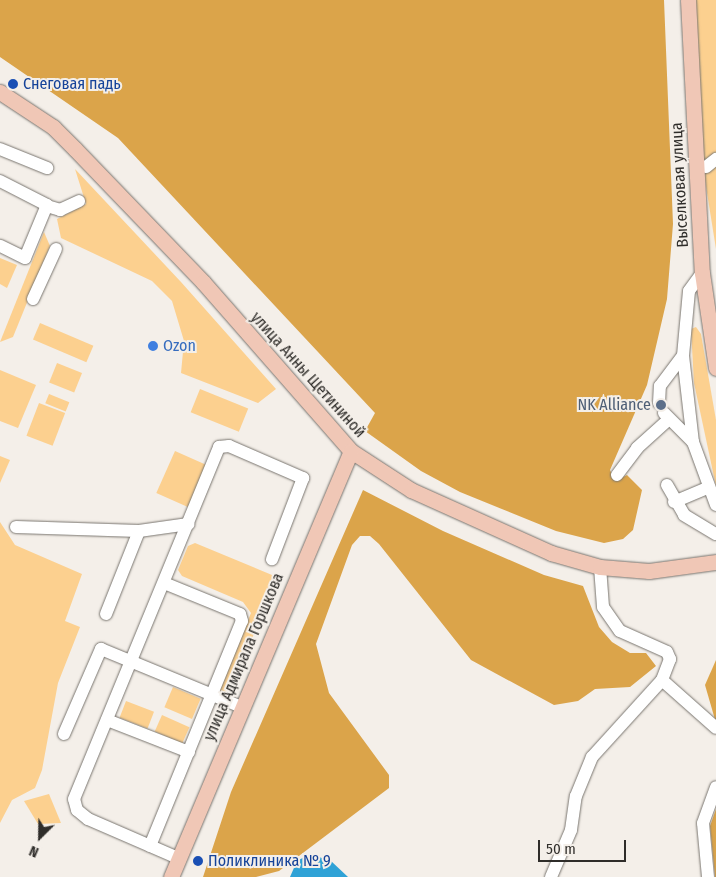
<!DOCTYPE html>
<meta charset="utf-8">
<style>
body{margin:0}
#map{position:relative;width:716px;height:877px;overflow:hidden;background:#f4efe9;font-family:"Fira Sans Condensed",sans-serif}
div>[style]{position:absolute}
[style*='--x']{left:calc(var(--x)*1px);top:calc(var(--y)*1px);width:calc(var(--w)*1px);rotate:calc(var(--a)*1deg)}
.green>*{inset:0;background:#fcd08f;transform-origin:0 0}
.forest>*{inset:0;background:#dba44a}
.water>*{inset:0;background:#2fa2d6}
.roads{filter:drop-shadow(0 0 1px #79756f) drop-shadow(0 0 1px #79756f)}
.minor>*{height:12px;margin:-6px;padding:0 6px;transform-origin:6px;border-radius:6px;background:#fff}
.major>*{height:15px;margin:-7.5px;padding:0 7.5px;transform-origin:7.5px;border-radius:7.5px;background:#f0c7b6}
.dots>*{width:14px;height:14px;translate:-50% -50%;box-sizing:border-box;border:2px solid #f4efe9;border-radius:50%}
span{translate:-50% -50%;white-space:nowrap;text-align:center;line-height:1.15;-webkit-text-stroke:4px #f4efe9;paint-order:stroke}
.transit-label{font-size:16px;color:#164399}
.left{translate:0 -50%;text-align:left}
.street-label{font-size:16px;color:#2f2d2a}
.shop-label{font-size:16px;color:#366cbe}
.service-label{font-size:16px;color:#4e5e75}
.right{translate:-100% -50%;text-align:right}
.north{position:absolute;left:15px;top:812px;width:50px;height:50px;-webkit-text-stroke:4px #f4efe9;paint-order:stroke;rotate:203deg;font-size:14px;font-weight:700;line-height:20px;text-align:center;color:#2f2d2a}
.north::after{content:'';display:block;margin:auto;width:18px;height:22px;background:#2f2d2a;clip-path:polygon(50% 0,100% 100%,50% 72%,0 100%)}
.scale{position:absolute;left:538px;top:840px;width:88px;height:22px;box-sizing:border-box;border:2px solid #2f2d2a;border-top:0;padding-left:6px;font-size:15px;line-height:18px;white-space:nowrap;color:#2f2d2a;-webkit-text-stroke:4px #f4efe9;paint-order:stroke}
</style>
<div id="map">
<div class="green">
<div style="clip-path:polygon(692px 0,716px 0,716px 249px,704px 174px)"></div>
<div style="clip-path:polygon(75px 169px,181px 282px,276px 389px,258px 403px,181px 373px,184px 341px,172px 301px,152px 281px,61px 238px,57px 219px,86px 204px)"></div>
<div style="clip-path:polygon(44px 232px,50px 246px,13px 337px,0 342px)"></div>
<div style="clip-path:polygon(0 258px,17px 265px,7px 288px,0 284px)"></div>
<div style="left:40px;top:323px;width:58px;height:18px;rotate:23deg"></div>
<div style="clip-path:polygon(696px 327px,701px 334px,716px 420px,716px 486px,694px 383px,691px 329px)"></div>
<div style="left:57px;top:363px;width:27px;height:21px;rotate:22deg"></div>
<div style="clip-path:polygon(0 370px,36px 385px,18px 428px,0 421px)"></div>
<div style="left:200px;top:389px;width:52px;height:25px;rotate:22deg"></div>
<div style="left:49px;top:394px;width:22px;height:10px;rotate:22deg"></div>
<div style="left:39px;top:403px;width:28px;height:35px;rotate:21deg"></div>
<div style="left:175px;top:451px;width:37px;height:46px;rotate:24deg"></div>
<div style="clip-path:polygon(0 456px,10px 460px,0 483px)"></div>
<div style="clip-path:polygon(0 522px,15px 545px,82px 574px,65px 621px,80px 627px,58px 683px,42px 770px,35px 788px,12px 800px,0 823px)"></div>
<div style="clip-path:polygon(195px 543px,272px 575px,276px 584px,226px 697px,218px 693px,251px 613px,243px 602px,182px 576px,178px 570px,188px 546px)"></div>
<div style="left:173px;top:687px;width:30px;height:22px;rotate:23deg"></div>
<div style="left:126px;top:701px;width:30px;height:18px;rotate:21deg"></div>
<div style="left:162px;top:715px;width:30px;height:18px;rotate:24deg"></div>
<div style="clip-path:polygon(49px 794px,61px 823px,38px 824px,24px 801px)"></div>
</div>
<div class="forest">
<div style="clip-path:polygon(0 0,664px 0,673px 224px,667px 299px,647px 385px,610px 470px,615px 481px,627px 475px,642px 490px,633px 530px,623px 539px,604px 543px,556px 531px,460px 492px,421px 471px,365px 431px,375px 413px,118px 138px,0 57px)"></div>
<div style="clip-path:polygon(363px 490px,443px 531px,544px 575px,583px 586px,599px 627px,612px 642px,630px 653px,646px 653px,656px 666px,630px 687px,595px 689px,578px 701px,554px 705px,471px 660px,379px 544px,370px 536px,360px 536px,352px 545px,316px 644px,329px 693px,389px 775px,389px 788px,279px 871px,256px 877px,203px 877px,231px 792px)"></div>
<div style="clip-path:polygon(716px 660px,716px 723px,705px 685px)"></div>
<div style="clip-path:polygon(716px 809px,716px 877px,715px 877px,710px 826px)"></div>
</div>
<div class="water">
<div style="clip-path:polygon(310px 854px,331px 861px,348px 877px,290px 877px,297px 861px)"></div>
</div>
<div class="roads">
<div class="minor">
<div style="--x:0;--y:149;--w:51;--a:22"></div>
<div style="--x:706;--y:167;--w:13;--a:-39"></div>
<div style="--x:0;--y:181;--w:53;--a:27.1"></div>
<div style="--x:47;--y:205;--w:57;--a:112.5"></div>
<div style="--x:25;--y:258;--w:28;--a:-154"></div>
<div style="--x:47;--y:206;--w:14;--a:17"></div>
<div style="--x:60;--y:210;--w:21;--a:-25"></div>
<div style="--x:702;--y:273;--w:22;--a:126"></div>
<div style="--x:689;--y:291;--w:65;--a:95.3"></div>
<div style="--x:683;--y:356;--w:87;--a:83.4"></div>
<div style="--x:693;--y:442;--w:67;--a:69.9"></div>
<div style="--x:33;--y:299;--w:55;--a:-65.3"></div>
<div style="--x:659;--y:403;--w:17;--a:-87"></div>
<div style="--x:660;--y:386;--w:38;--a:-53"></div>
<div style="--x:664;--y:413;--w:41;--a:45"></div>
<div style="--x:617;--y:475;--w:34;--a:-53"></div>
<div style="--x:637;--y:448;--w:42;--a:-42.1"></div>
<div style="--x:667;--y:485;--w:34;--a:60"></div>
<div style="--x:684;--y:515;--w:37;--a:31"></div>
<div style="--x:674;--y:502;--w:38;--a:-23"></div>
<div style="--x:16;--y:527;--w:123;--a:1.9"></div>
<div style="--x:600;--y:567;--w:40;--a:85.7"></div>
<div style="--x:603;--y:607;--w:29;--a:55"></div>
<div style="--x:620;--y:631;--w:51;--a:24.1"></div>
<div style="--x:667;--y:652;--w:8;--a:67"></div>
<div style="--x:670;--y:659;--w:22;--a:111"></div>
<div style="--x:662;--y:680;--w:72;--a:41.6"></div>
<div style="--x:106;--y:614;--w:89;--a:-68.3"></div>
<div style="--x:139;--y:531;--w:50;--a:-8"></div>
<div style="--x:107;--y:720;--w:88;--a:21.3"></div>
<div style="--x:64;--y:734;--w:93;--a:-66.5"></div>
<div style="--x:101;--y:649;--w:152;--a:22.4"></div>
<div style="--x:150;--y:846;--w:243;--a:-67.8"></div>
<div style="--x:242;--y:621;--w:7;--a:-106"></div>
<div style="--x:240;--y:614;--w:82;--a:-157.8"></div>
<div style="--x:178;--y:858;--w:98;--a:-156.6"></div>
<div style="--x:88;--y:819;--w:14;--a:-141"></div>
<div style="--x:77;--y:810;--w:11;--a:-105"></div>
<div style="--x:74;--y:799;--w:381;--a:-67.6"></div>
<div style="--x:219;--y:447;--w:10;--a:-6"></div>
<div style="--x:229;--y:446;--w:81;--a:23.4"></div>
<div style="--x:303;--y:478;--w:87;--a:110.9"></div>
<div style="--x:551;--y:877;--w:51;--a:-66.9"></div>
<div style="--x:571;--y:830;--w:34;--a:-82"></div>
<div style="--x:576;--y:796;--w:42;--a:-67.7"></div>
<div style="--x:592;--y:757;--w:104;--a:-47.7"></div>
<div style="--x:708;--y:877;--w:54;--a:-95.3"></div>
<div style="--x:703;--y:823;--w:38;--a:-70"></div>
</div>
<div class="major">
<div style="--x:688;--y:0;--w:273;--a:87.1"></div>
<div style="--x:702;--y:273;--w:96;--a:81.6"></div>
<div style="--x:0;--y:92;--w:64;--a:33.4"></div>
<div style="--x:53;--y:127;--w:31;--a:45"></div>
<div style="--x:75;--y:149;--w:185;--a:46.1"></div>
<div style="--x:203;--y:282;--w:225;--a:48.8"></div>
<div style="--x:351;--y:451;--w:72;--a:33"></div>
<div style="--x:411;--y:490;--w:154;--a:24.2"></div>
<div style="--x:551;--y:553;--w:51;--a:15.9"></div>
<div style="--x:600;--y:567;--w:49;--a:4.7"></div>
<div style="--x:649;--y:571;--w:68;--a:-7.7"></div>
<div style="--x:171;--y:877;--w:462;--a:-67.1"></div>
</div>
</div>
<div class="dots">
<div style="left:13px;top:84px;background:#1a4fb4"></div>
<div style="left:153px;top:346px;background:#3f7fe0"></div>
<div style="left:661px;top:405px;background:#5c6f8a"></div>
<div style="left:198px;top:861px;background:#1a4fb4"></div>
</div>
<div class="transit-label">
<span class="left" style="left:23px;top:84px">Снеговая падь</span>
<span class="left" style="left:208px;top:861px">Поликлиника № 9</span>
</div>
<div class="street-label">
<span style="left:680px;top:185px;rotate:-93deg">Выселковая улица</span>
<span style="left:308px;top:375px;rotate:48deg">улица Анны Щетининой</span>
<span style="left:244px;top:657px;rotate:-67deg">улица Адмирала Горшкова</span>
</div>
<div class="shop-label">
<span class="left" style="left:163px;top:346px">Ozon</span>
</div>
<div class="service-label">
<span class="right" style="left:651px;top:405px">NK Alliance</span>
</div>
<div class="north">N</div>
<div class="scale">50 m</div>
</div>
